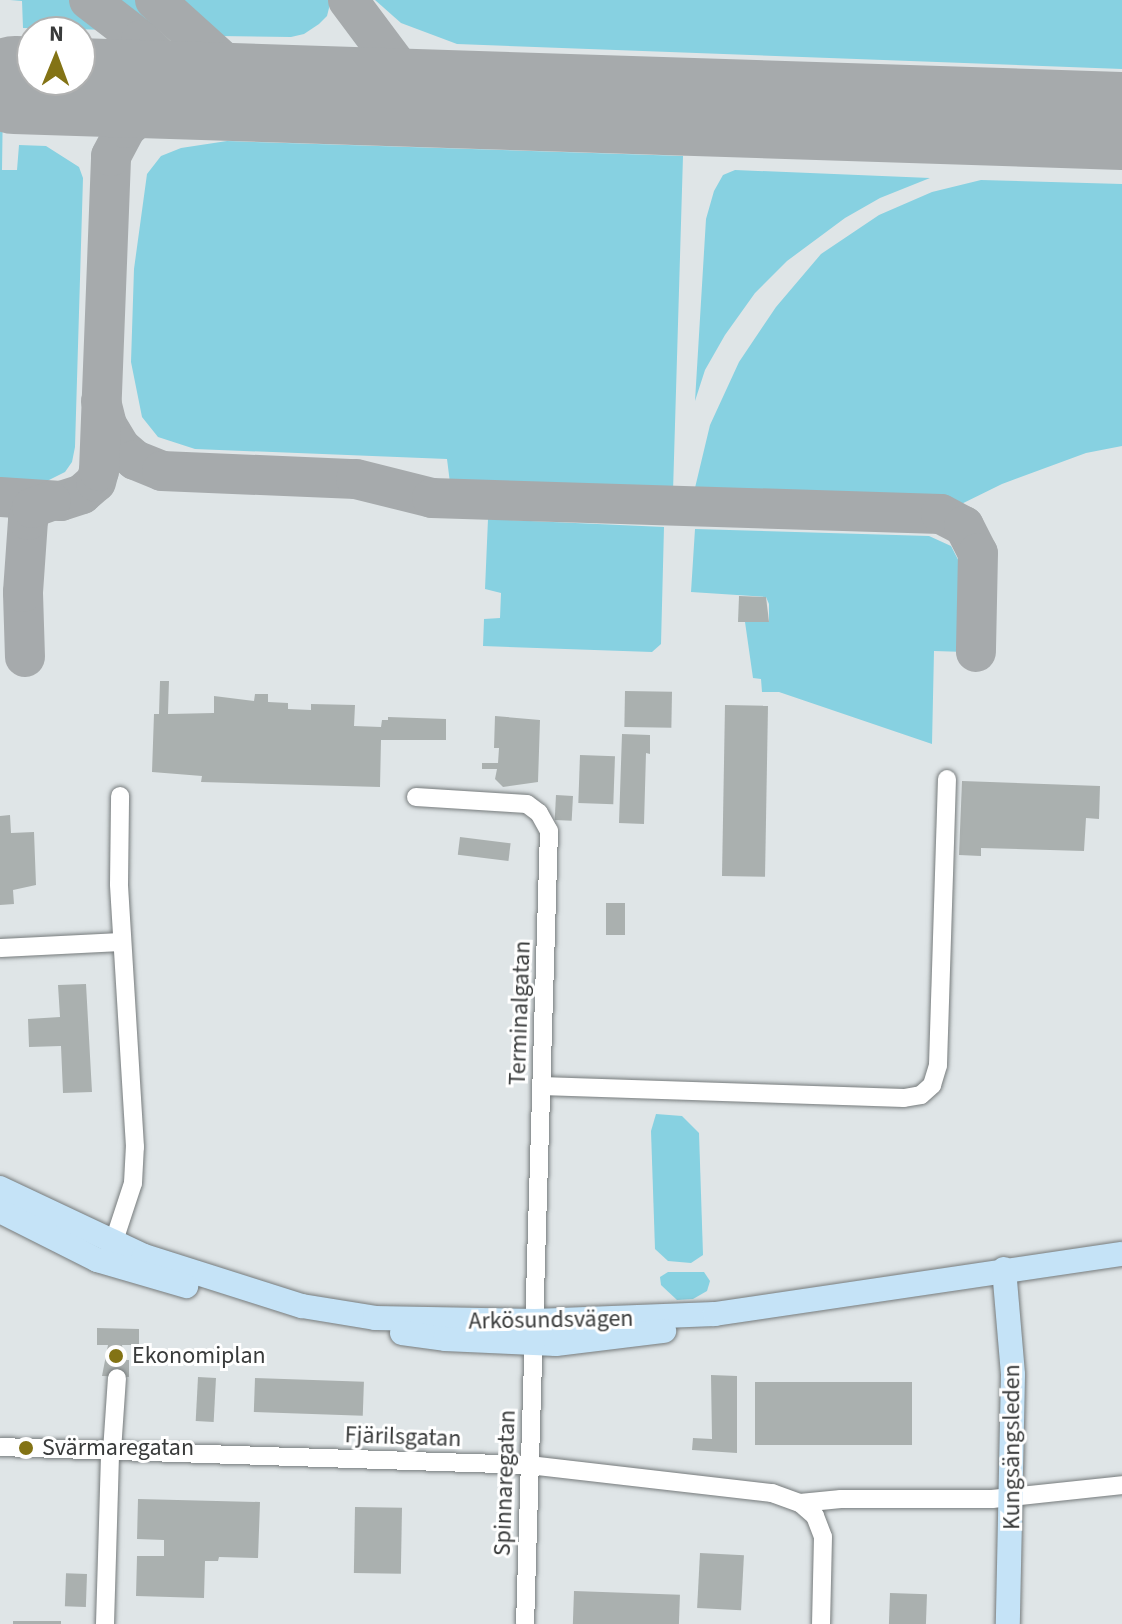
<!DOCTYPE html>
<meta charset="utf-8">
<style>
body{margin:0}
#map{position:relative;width:1122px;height:1624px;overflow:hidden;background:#dfe5e7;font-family:"Source Sans 3",sans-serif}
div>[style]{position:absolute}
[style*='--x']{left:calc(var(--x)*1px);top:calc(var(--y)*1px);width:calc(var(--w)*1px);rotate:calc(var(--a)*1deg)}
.green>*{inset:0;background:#87d1e1}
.taxiway>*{height:40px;margin:-20px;padding:0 20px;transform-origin:20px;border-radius:20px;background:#a6aaac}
.runway>*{height:98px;margin:-49px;padding:0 49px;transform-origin:49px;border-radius:49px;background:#a6aaac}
.building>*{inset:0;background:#aab0af;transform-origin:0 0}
.roads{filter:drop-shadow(0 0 2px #767b7c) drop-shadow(0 0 2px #767b7c)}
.minor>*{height:18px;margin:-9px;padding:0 9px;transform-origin:9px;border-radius:9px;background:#fff}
.major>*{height:24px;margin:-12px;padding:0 12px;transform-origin:12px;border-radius:12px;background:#c5e3f7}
.dots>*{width:22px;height:22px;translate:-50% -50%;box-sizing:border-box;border:4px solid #fff;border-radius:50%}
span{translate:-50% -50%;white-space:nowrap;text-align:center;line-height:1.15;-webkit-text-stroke:6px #fff;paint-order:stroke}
.street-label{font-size:24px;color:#393b3b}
.poi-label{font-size:24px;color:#393b3b}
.left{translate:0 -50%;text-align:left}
.north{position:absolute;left:16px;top:16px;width:80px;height:80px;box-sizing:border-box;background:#fff;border:2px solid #b0b1b1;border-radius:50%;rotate:1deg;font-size:22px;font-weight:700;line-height:32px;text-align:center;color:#393b3b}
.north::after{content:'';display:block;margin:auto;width:28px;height:36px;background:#837315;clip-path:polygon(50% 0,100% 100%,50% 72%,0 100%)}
</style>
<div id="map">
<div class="green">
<div style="clip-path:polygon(10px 0,80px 0,113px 30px,23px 28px,22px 1px)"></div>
<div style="clip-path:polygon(109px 0,143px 0,170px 21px,168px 26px,144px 26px)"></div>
<div style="clip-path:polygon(172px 0,331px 0,327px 16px,319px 24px,304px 34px,291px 37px,219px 36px,203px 28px)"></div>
<div style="clip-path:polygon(375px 0,1122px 0,1122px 69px,457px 44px,401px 23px)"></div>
<div style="clip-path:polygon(0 100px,3px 100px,2px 170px,17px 170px,19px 145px,46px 146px,79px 167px,83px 178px,75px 447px,72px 462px,65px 472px,47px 481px,0 480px)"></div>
<div style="clip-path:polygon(227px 141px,683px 156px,673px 492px,450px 483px,447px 459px,195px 449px,158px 437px,142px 417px,131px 362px,134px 269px,147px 174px,161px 156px,181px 148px)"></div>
<div style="clip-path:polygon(735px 170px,930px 178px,880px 198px,845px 218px,787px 261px,755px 293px,725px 335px,705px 370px,695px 401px,706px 219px,714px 191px,723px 175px)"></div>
<div style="clip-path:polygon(981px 180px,1122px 184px,1122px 446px,1086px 453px,1002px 484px,941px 514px,940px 503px,694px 492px,710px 425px,739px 362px,776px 307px,821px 254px,879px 215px,932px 192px)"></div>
<div style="clip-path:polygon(488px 519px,664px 527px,661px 644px,652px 652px,483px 646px,484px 619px,500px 618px,501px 593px,485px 589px)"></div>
<div style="clip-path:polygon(695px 529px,929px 536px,951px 546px,968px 579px,966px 652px,934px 651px,932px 744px,779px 692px,762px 692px,761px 679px,753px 678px,745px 622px,769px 622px,769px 604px,766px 597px,691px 592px)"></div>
<div style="clip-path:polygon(656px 1114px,682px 1116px,699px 1133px,703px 1255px,691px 1263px,668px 1261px,655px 1249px,651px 1131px)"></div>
<div style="clip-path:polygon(668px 1272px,704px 1272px,710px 1281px,707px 1291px,693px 1299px,677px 1300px,661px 1285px,660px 1277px)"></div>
</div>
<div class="taxiway">
<div style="--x:89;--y:0;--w:66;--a:37.6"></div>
<div style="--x:141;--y:40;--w:74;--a:44.5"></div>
<div style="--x:155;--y:0;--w:140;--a:42.1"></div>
<div style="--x:348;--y:0;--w:122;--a:53.3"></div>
<div style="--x:0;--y:74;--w:15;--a:11"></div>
<div style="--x:101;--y:401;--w:25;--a:76"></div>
<div style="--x:107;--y:425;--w:26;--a:59"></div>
<div style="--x:120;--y:447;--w:20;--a:41"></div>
<div style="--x:135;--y:460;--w:29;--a:22"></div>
<div style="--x:162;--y:471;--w:194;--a:2.4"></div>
<div style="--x:356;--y:479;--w:78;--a:14"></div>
<div style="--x:432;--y:498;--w:509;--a:1.8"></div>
<div style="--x:941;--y:514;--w:26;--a:28"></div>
<div style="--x:964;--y:526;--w:30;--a:63"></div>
<div style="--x:978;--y:553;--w:99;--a:91.2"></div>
<div style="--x:0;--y:497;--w:61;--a:3.8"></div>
<div style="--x:61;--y:501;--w:22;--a:-18"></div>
<div style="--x:82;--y:494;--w:18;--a:-41"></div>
<div style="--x:96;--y:482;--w:11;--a:-75"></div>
<div style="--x:99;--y:471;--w:315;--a:-87.8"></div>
<div style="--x:111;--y:156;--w:32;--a:-62"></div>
<div style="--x:126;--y:128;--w:37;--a:-41"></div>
<div style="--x:154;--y:104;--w:30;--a:-17"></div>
<div style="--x:183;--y:95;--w:33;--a:-5"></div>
<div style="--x:25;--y:657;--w:65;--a:-91.8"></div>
<div style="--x:23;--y:592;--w:72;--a:-86"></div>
<div style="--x:28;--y:520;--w:13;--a:-72"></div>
<div style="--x:32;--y:508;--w:20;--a:-20"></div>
</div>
<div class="runway">
<div style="--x:15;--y:85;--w:1108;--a:1.86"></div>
</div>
<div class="building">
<div style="clip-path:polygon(739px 596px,766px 597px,769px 622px,738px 622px)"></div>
<div style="clip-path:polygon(160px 681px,169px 681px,168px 714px,214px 713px,214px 696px,254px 701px,255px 694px,268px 694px,268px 702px,288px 703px,288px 709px,311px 710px,311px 704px,355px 705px,354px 726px,381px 727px,382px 720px,388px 720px,388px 717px,446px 719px,446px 740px,381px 740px,380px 787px,201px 782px,202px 776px,152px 772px,154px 714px,159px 714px)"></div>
<div style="left:625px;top:691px;width:47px;height:36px;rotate:1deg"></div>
<div style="left:725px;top:705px;width:43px;height:171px;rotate:1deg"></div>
<div style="clip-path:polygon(495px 716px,540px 720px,538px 782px,503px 787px,495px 779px,497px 769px,482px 769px,482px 763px,498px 763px,499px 748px,494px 748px)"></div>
<div style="clip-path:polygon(622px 734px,650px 735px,650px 754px,646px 753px,644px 824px,619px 823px)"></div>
<div style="left:580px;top:755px;width:35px;height:48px;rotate:2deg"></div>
<div style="clip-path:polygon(962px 781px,1100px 786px,1099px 819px,1086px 818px,1084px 851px,981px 848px,981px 856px,959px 855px)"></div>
<div style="left:556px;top:795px;width:17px;height:25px;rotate:3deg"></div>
<div style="clip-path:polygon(10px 815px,11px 833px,34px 832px,36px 885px,13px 890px,14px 904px,0 905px,0 816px)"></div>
<div style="left:460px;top:837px;width:51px;height:18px;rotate:7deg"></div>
<div style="left:606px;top:903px;width:19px;height:32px"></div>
<div style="clip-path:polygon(86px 984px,92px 1092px,63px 1093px,61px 1046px,29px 1047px,28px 1019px,60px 1017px,58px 985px)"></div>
<div style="clip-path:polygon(97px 1328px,139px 1329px,139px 1345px,122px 1345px,125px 1360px,129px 1360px,129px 1377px,102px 1376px,108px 1345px,97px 1345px)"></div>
<div style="clip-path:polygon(711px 1375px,737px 1376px,737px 1453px,692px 1450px,693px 1438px,712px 1439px)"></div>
<div style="left:198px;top:1377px;width:18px;height:44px;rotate:3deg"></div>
<div style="left:255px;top:1378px;width:109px;height:34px;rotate:2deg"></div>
<div style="left:755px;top:1382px;width:157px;height:63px"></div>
<div style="clip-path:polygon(138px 1499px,260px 1502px,258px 1558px,219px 1557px,218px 1561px,205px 1561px,204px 1598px,136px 1596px,137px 1556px,164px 1556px,164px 1540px,137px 1539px)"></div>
<div style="left:355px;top:1507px;width:47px;height:66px;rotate:1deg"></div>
<div style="left:700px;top:1553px;width:44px;height:55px;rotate:3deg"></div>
<div style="left:87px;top:1574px;width:33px;height:21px;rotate:92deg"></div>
<div style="left:574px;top:1591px;width:106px;height:33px;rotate:2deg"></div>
<div style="left:890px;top:1593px;width:37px;height:31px;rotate:2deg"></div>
<div style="left:13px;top:1621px;width:48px;height:3px"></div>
</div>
<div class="roads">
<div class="minor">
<div style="--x:416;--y:797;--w:111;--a:3.6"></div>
<div style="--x:527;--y:804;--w:15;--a:37"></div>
<div style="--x:539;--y:813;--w:21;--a:61"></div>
<div style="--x:549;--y:831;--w:793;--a:91.73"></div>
<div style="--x:0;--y:948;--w:122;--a:-2.8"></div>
<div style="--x:541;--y:1086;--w:363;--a:1.9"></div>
<div style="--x:904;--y:1098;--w:17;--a:-10"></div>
<div style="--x:921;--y:1095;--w:15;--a:-42"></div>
<div style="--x:932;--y:1085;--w:21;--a:-73"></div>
<div style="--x:938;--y:1065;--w:286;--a:-88.2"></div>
<div style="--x:110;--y:1253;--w:74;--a:-71.8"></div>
<div style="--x:133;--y:1183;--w:36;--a:-87"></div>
<div style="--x:135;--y:1147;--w:263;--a:-93.5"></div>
<div style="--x:119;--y:884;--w:88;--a:-89.3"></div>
<div style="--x:0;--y:1447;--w:529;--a:1.95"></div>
<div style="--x:529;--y:1465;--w:245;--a:6.6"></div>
<div style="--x:772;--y:1493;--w:30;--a:20"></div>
<div style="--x:800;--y:1503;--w:20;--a:41"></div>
<div style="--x:815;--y:1516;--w:22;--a:69"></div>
<div style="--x:823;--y:1537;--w:87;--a:91.3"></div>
<div style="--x:112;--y:1451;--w:73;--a:-86.1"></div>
<div style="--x:800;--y:1503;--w:41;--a:-5.6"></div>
<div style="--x:841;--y:1499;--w:151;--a:0"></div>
<div style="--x:992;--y:1499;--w:131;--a:-6.1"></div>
<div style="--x:105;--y:1624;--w:173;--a:-88.3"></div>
</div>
<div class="major">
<div style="--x:0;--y:1188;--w:159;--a:25.3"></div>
<div style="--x:144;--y:1256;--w:166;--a:17.6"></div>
<div style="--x:302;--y:1306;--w:74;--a:9.3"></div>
<div style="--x:375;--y:1318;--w:160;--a:1.1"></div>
<div style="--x:535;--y:1321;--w:180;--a:-2.2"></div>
<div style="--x:715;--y:1314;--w:411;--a:-8.4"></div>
<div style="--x:0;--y:1211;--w:109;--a:26.8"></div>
<div style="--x:97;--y:1260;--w:93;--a:16.3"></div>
<div style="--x:1004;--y:1269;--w:106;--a:85.1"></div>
<div style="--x:1013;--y:1375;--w:249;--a:91.2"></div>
<div style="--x:402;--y:1333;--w:43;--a:7.9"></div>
<div style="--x:445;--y:1339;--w:111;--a:2.6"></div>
<div style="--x:556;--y:1344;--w:109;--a:-6.9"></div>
</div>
</div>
<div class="dots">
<div style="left:116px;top:1356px;background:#837315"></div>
<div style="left:26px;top:1448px;background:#837315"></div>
</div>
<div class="street-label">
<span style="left:520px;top:1013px;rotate:-88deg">Terminalgatan</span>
<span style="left:551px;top:1320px;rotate:-1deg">Arkösundsvägen</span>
<span style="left:403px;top:1437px;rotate:2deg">Fjärilsgatan</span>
<span style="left:1012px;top:1447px;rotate:-90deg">Kungsängsleden</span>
<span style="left:505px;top:1483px;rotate:-88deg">Spinnaregatan</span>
</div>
<div class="poi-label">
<span class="left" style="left:132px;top:1356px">Ekonomiplan</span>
<span class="left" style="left:42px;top:1448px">Svärmaregatan</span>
</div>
<div class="north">N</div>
</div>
